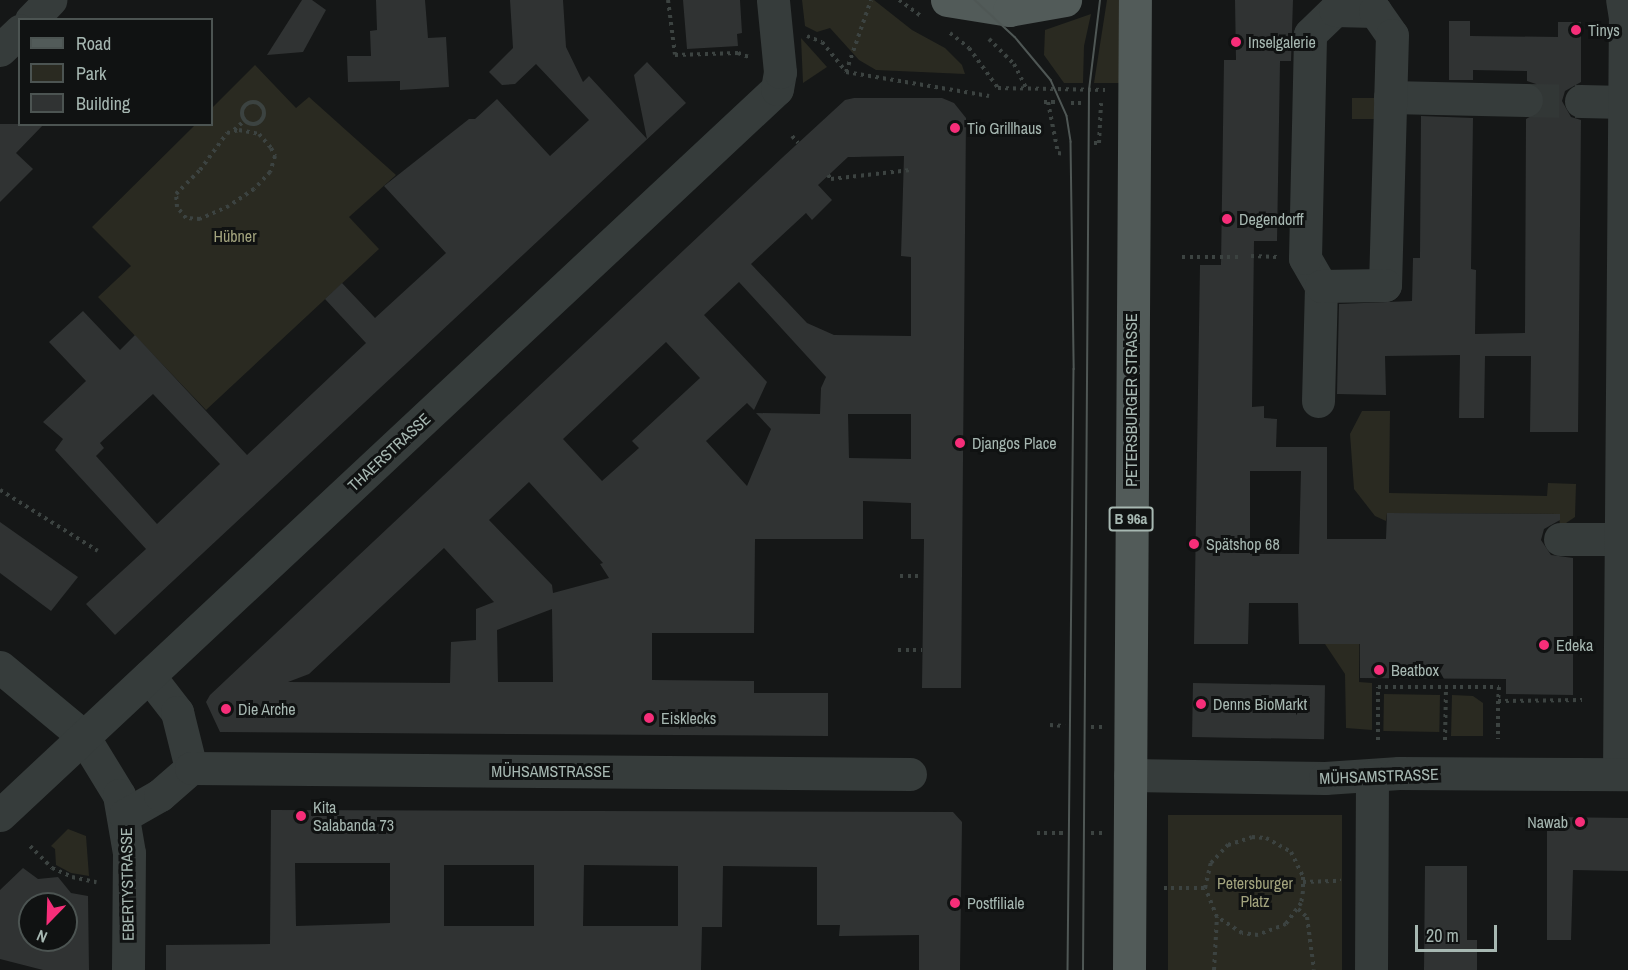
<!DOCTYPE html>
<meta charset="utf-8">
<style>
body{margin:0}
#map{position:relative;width:1628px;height:970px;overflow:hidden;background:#151717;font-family:"Archivo Narrow",sans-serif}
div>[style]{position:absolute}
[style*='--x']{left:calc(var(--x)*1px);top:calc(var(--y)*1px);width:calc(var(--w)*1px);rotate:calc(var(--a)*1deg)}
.green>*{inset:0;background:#2a2a21;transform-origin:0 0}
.building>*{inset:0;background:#303333;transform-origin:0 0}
.minor-tunnel>*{height:33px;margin-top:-16.5px;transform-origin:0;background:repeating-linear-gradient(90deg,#323736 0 33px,transparent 0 49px)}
.path>*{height:4px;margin-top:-2px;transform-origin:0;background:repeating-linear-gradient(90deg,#3c4341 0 3px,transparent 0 7.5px)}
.path>.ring{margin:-2px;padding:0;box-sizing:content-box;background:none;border:4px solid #3c4341;border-radius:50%}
.minor>*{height:33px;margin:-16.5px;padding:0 16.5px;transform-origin:16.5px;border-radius:16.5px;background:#363c3b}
.major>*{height:33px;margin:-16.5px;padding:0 16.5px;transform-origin:16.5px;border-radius:16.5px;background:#525b59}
.tram>*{height:1.5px;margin:-0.75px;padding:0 0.75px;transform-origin:0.75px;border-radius:0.75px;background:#4f5755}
.dots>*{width:16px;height:16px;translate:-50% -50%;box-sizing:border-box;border:3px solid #101212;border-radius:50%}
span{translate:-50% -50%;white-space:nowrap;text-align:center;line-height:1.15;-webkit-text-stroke:6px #101212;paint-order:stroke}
.shield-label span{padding:2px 4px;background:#101212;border:2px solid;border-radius:4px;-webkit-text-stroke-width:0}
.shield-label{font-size:15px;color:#a7b8b2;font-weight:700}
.poi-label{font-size:16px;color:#a7b8b2}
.left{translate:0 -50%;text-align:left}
.right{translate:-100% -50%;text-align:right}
.park-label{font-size:16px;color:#a2a37d}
.street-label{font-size:16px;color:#a7b8b2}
.legend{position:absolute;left:18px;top:18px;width:195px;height:108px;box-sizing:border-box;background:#101212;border:2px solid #4c5452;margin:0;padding:8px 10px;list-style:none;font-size:18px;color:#a7b8b2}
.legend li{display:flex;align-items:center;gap:12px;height:30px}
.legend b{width:30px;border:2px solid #4c5452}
.north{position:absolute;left:18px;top:892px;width:60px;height:60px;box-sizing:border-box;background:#101212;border:2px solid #4c5452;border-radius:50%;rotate:203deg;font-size:16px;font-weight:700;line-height:24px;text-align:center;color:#a7b8b2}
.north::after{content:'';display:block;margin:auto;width:21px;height:27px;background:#f62e79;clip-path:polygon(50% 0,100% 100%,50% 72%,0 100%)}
.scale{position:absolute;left:1415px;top:925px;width:82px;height:27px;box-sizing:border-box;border:3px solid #a7b8b2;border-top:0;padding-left:8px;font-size:18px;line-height:21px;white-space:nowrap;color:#a7b8b2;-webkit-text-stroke:4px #101212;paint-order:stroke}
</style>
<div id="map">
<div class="green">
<div style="clip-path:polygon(802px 0,874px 0,912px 30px,945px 48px,962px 65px,965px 74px,876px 70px,859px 60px,830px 28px,817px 32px,805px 26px)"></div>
<div style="clip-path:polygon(1107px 0,1119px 0,1120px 83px,1094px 83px)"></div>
<div style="clip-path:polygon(1091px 14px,1084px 46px,1083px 83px,1064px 83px,1044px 55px,1045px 30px)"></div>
<div style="clip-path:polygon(801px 38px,827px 67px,803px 83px)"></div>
<div style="clip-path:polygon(255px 65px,296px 108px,309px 97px,396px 175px,349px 217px,379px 249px,206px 410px,98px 297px,131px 266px,92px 227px,195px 125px,212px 124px,212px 108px)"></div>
<div style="left:1352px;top:98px;width:27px;height:21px"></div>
<div style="clip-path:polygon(1362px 411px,1390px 411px,1389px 493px,1547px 496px,1548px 483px,1576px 484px,1575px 517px,1560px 527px,1559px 514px,1387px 513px,1386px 521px,1375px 516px,1354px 489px,1350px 434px)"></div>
<div style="clip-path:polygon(1360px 554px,1359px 682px,1372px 683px,1372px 730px,1346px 728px,1345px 674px,1325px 644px)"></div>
<div style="left:1384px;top:694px;width:56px;height:37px;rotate:1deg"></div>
<div style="clip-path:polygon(1452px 695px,1473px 696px,1483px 703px,1483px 736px,1451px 736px)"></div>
<div style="left:1168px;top:815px;width:174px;height:155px"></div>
<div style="clip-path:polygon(68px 829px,86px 836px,89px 876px,71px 873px,56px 865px,55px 849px,51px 846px)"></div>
</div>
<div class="building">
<div style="clip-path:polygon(302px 0,312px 0,326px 10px,303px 52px,267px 55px)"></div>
<div style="clip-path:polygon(376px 0,425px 0,428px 38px,446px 37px,449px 87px,400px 90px,400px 81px,348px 82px,347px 56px,371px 56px,370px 31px,377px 30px)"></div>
<div style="clip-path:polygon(evenodd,510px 0,563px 0,566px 47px,583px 82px,589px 76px,647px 139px,634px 75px,647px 62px,686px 103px,115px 635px,86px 604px,146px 549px,55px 450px,63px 439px,43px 422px,86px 381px,49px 342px,83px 311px,120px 350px,135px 335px,247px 455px,366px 343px,325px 299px,342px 283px,375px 318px,446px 253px,384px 186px,469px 119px,475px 119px,497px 99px,550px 156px,589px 120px,536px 64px,515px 84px,502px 85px,489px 72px,513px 48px,510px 0,153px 394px,220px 464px,157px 524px,96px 456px,104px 448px,100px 443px,153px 394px)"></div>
<div style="clip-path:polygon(683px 0,740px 0,742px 33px,737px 34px,738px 46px,687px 49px)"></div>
<div style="clip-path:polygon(evenodd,1235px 0,1293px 0,1291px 61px,1280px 61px,1277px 241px,1254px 241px,1252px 407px,1264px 406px,1264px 418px,1277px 419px,1276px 447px,1327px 447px,1327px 539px,1386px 539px,1387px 513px,1560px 514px,1560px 520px,1544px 529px,1541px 540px,1551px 555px,1573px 558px,1573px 695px,1506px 694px,1506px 679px,1360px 678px,1360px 644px,1299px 644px,1298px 603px,1249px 603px,1248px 644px,1194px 644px,1200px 265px,1221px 265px,1224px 60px,1236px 60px,1235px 0,1250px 471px,1301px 471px,1299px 554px,1250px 554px,1250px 471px)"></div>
<div style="clip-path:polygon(1449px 21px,1470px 21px,1470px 36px,1558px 37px,1558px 22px,1581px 22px,1581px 82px,1565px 91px,1562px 101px,1571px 117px,1581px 120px,1578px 432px,1530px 432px,1531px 356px,1485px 356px,1484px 418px,1459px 418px,1460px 355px,1385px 356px,1386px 395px,1337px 394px,1339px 304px,1412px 301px,1413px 258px,1420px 258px,1421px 116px,1473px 118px,1471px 269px,1476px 270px,1475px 334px,1525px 333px,1526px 119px,1542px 110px,1545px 100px,1536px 84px,1527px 81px,1527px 71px,1473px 70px,1473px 80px,1449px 80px)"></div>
<div style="clip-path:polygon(evenodd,854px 98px,942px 98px,954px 103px,966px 118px,961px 688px,922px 688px,924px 539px,911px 539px,911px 503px,863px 501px,863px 539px,755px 539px,754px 633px,652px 633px,652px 680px,754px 681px,754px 693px,828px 693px,828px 736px,220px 732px,206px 702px,210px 695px,783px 157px,845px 100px,854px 98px,904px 156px,901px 256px,911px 257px,911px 336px,834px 335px,807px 323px,751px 264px,806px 213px,812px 220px,832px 200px,818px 185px,848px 157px,904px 156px,854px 98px,739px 282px,826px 377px,821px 388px,820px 414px,756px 413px,771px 429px,747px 486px,706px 441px,747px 403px,754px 410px,767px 382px,704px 315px,739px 282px,854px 98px,666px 342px,700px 378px,632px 441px,639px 448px,602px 481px,563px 439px,666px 342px,854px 98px,848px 414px,911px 414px,911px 459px,849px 458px,848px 414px,854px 98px,529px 482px,603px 563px,600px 564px,609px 578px,553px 593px,552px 585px,489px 520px,529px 482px,854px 98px,444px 548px,494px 602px,476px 609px,476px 640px,451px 642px,450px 683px,288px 682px,309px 674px,444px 548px,854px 98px,552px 609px,553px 682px,498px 682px,497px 630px,552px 609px)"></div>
<div style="clip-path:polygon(0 124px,44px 124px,16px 153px,33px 169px,0 202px)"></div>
<div style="clip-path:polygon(0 522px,78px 577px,51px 611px,0 573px)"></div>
<div style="left:1193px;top:683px;width:132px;height:54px;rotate:1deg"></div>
<div style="clip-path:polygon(evenodd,271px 810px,953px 812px,962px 822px,960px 970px,919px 970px,919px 935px,839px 936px,840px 925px,817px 925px,817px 867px,723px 866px,722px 927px,702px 927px,701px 970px,166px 970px,166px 945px,270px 944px,271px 810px,295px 863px,390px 863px,390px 923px,296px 926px,295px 863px,271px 810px,444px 865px,534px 865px,534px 926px,444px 926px,444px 865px,271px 810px,584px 865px,678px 866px,678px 926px,583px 926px,584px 865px)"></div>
<div style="clip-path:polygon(1547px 817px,1628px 818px,1628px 871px,1573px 870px,1571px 940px,1547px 940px)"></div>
<div style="clip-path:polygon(1425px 866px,1467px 866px,1467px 940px,1477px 940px,1477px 970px,1424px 970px)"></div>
<div style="clip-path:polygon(evenodd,23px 868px,38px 879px,58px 877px,71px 893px,88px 896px,89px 970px,43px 970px,0 959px,0 890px,23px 868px,30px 904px,66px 904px,66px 940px,30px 940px,30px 904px)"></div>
</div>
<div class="minor-tunnel">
<div style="--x:1526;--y:100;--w:55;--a:1"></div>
</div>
<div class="path">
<div style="--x:668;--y:0;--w:55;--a:82.7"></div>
<div style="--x:675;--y:55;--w:63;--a:-1.8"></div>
<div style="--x:738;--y:53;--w:12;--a:20"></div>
<div style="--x:899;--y:0;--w:26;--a:36"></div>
<div style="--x:950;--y:33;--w:24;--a:38"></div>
<div style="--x:969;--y:48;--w:49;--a:54.1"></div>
<div style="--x:998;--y:88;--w:107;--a:1.1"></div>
<div style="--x:807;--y:36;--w:16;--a:22"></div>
<div style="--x:822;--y:42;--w:38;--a:51"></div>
<div style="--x:846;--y:72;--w:145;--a:9.5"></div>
<div style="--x:989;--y:39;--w:35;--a:45"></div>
<div style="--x:1014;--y:64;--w:27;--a:63"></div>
<div style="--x:846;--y:72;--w:76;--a:-70.9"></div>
<div class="ring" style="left:242px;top:102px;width:18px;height:18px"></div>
<div style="--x:1044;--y:102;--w:12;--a:0"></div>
<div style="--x:1048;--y:102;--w:52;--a:78.9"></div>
<div style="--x:1058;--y:153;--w:7;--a:8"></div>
<div style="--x:1071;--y:103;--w:12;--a:0"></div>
<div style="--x:234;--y:130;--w:13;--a:-42"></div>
<div style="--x:239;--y:130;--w:20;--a:11"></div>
<div style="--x:259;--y:134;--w:18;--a:49"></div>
<div style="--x:271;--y:148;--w:9;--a:63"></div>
<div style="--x:275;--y:156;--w:17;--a:107"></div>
<div style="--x:270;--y:172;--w:23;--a:133"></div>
<div style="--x:254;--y:189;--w:30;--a:146"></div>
<div style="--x:229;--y:206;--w:32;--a:156"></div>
<div style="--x:200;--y:219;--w:14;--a:-176"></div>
<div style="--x:186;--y:218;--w:14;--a:-129"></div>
<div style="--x:177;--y:207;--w:13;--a:-94"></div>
<div style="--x:176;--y:194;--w:34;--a:-45"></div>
<div style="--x:200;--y:170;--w:46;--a:-53.9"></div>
<div style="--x:227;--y:133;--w:12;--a:-14"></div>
<div style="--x:792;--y:136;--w:9;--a:49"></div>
<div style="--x:1094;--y:143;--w:5;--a:0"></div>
<div style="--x:1099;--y:143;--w:40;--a:-87.1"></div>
<div style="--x:828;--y:175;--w:5;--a:53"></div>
<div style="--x:831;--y:179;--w:80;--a:-6.5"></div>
<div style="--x:1251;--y:256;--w:26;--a:2"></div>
<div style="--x:1182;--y:257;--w:56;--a:0"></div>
<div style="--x:0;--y:490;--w:115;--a:31.9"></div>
<div style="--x:900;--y:576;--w:23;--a:0"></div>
<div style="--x:898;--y:650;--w:24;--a:0"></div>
<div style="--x:1498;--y:701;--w:38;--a:90"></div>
<div style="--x:1050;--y:725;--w:15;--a:4"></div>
<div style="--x:1091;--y:727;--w:12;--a:0"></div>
<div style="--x:1378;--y:740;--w:53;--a:-90"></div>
<div style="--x:1378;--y:687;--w:121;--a:0"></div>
<div style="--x:1499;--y:687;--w:14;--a:94"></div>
<div style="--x:1498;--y:701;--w:84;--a:-0.7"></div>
<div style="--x:1445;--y:740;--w:53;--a:-88.9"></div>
<div style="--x:1037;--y:833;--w:27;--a:0"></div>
<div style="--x:1091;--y:833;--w:11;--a:0"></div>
<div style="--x:30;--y:846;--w:31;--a:45"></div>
<div style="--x:52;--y:868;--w:22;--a:24"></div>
<div style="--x:72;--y:877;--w:25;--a:12"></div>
<div style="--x:1303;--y:882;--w:38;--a:-2"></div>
<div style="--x:1164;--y:888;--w:41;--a:0"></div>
<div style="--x:1298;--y:909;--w:12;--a:42"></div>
<div style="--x:1307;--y:917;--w:53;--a:82.5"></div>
<div style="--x:1214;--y:970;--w:53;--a:-86.8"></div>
<div style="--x:1217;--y:917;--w:31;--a:-112"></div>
<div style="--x:1205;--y:888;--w:26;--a:-77"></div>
<div style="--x:1211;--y:863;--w:25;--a:-47"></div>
<div style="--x:1228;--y:845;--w:25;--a:-18"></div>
<div style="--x:1252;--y:837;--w:14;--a:4"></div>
<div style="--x:1266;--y:838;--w:29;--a:29"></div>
<div style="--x:1291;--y:852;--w:28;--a:64"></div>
<div style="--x:1303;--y:877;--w:14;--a:90"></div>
<div style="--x:1303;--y:891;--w:12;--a:99"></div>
<div style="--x:1301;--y:903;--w:26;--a:126"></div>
<div style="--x:1286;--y:924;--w:30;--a:159"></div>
<div style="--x:1258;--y:935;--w:16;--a:-173"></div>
<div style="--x:1242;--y:933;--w:30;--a:-147"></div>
</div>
<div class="minor">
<div style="--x:31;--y:20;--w:28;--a:-46"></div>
<div style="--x:0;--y:50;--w:28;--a:-44"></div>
<div style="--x:1390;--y:97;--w:136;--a:1.3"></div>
<div style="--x:1581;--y:101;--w:43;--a:1.3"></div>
<div style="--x:1318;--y:401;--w:115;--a:-88.5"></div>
<div style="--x:1321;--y:286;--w:32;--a:-120"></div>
<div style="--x:1305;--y:258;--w:224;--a:-88.7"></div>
<div style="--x:1310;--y:34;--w:35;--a:-44"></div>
<div style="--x:1335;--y:10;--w:40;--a:1.4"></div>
<div style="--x:1375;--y:11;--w:29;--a:55"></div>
<div style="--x:1392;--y:35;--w:250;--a:91.6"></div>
<div style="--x:1385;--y:285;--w:64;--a:179.1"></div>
<div style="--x:1560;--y:539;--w:61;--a:0"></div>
<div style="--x:0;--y:667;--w:108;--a:39.7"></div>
<div style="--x:83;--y:736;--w:69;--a:58.6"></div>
<div style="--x:119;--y:795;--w:59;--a:80.2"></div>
<div style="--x:129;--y:853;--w:117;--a:90.5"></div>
<div style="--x:149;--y:676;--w:46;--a:52.1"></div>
<div style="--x:177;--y:712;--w:58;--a:76"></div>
<div style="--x:1619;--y:774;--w:756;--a:-89.55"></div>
<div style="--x:1625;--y:18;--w:18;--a:-99"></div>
<div style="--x:1130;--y:775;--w:195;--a:0.9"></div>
<div style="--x:1325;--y:778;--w:74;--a:-3.9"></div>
<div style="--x:1399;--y:773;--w:229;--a:0.3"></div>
<div style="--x:0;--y:815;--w:1063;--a:-43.06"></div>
<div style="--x:777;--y:89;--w:17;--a:-80"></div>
<div style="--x:780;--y:72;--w:72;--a:-95.6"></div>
<div style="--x:125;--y:815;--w:40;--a:-29.7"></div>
<div style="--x:160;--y:795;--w:41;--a:-41.1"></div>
<div style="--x:191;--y:768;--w:719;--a:0.48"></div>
<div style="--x:1371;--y:970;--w:194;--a:-89.7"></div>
</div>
<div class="major">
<div style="--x:947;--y:0;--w:63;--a:9.2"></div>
<div style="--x:1009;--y:10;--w:57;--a:-10.1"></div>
<div style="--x:1129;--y:970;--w:970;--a:-89.65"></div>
</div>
<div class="tram">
<div style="--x:975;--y:0;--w:54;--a:42.8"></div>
<div style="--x:1015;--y:37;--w:56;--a:50.1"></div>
<div style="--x:1051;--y:80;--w:39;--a:66"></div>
<div style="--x:1067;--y:116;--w:26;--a:81"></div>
<div style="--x:1071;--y:142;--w:227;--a:89.2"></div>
<div style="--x:1074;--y:369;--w:601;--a:90.57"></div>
<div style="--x:1083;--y:970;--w:880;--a:-89.61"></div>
<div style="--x:1089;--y:90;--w:91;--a:-83"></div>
</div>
<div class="dots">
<div style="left:1576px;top:30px;background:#f62e79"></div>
<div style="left:1236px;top:42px;background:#f62e79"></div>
<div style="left:955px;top:128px;background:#f62e79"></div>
<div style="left:1227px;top:219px;background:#f62e79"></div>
<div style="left:960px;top:443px;background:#f62e79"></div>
<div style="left:1194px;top:544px;background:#f62e79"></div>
<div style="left:1544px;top:645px;background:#f62e79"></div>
<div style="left:1379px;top:670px;background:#f62e79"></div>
<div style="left:1201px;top:704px;background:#f62e79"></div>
<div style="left:226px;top:709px;background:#f62e79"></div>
<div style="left:649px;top:718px;background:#f62e79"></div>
<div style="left:301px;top:816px;background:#f62e79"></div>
<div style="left:1580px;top:822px;background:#f62e79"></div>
<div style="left:955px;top:903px;background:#f62e79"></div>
</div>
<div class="shield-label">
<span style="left:1131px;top:519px">B 96a</span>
</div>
<div class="poi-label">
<span class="left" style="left:1588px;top:30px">Tinys</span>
<span class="left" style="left:1248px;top:42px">Inselgalerie</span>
<span class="left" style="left:967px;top:128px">Tio Grillhaus</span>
<span class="left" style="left:1239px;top:219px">Degendorff</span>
<span class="left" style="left:972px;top:443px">Djangos Place</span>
<span class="left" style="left:1206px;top:544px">Spätshop 68</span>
<span class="left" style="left:1556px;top:645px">Edeka</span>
<span class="left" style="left:1391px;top:670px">Beatbox</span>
<span class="left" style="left:1213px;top:704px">Denns BioMarkt</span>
<span class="left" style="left:238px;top:709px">Die Arche</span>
<span class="left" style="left:661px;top:718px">Eisklecks</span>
<span class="left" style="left:313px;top:816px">Kita<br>Salabanda 73</span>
<span class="right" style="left:1568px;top:822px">Nawab</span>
<span class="left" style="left:967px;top:903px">Postfiliale</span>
</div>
<div class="park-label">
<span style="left:235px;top:236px">Hübner</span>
<span style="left:1255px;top:892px">Petersburger<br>Platz</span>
</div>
<div class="street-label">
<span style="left:1131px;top:400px;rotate:-90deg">PETERSBURGER STRASSE</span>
<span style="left:389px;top:452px;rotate:-43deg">THAERSTRASSE</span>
<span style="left:551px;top:771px">MÜHSAMSTRASSE</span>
<span style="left:1379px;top:776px;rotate:-2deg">MÜHSAMSTRASSE</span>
<span style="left:127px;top:884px;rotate:-91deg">EBERTYSTRASSE</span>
</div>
<ul class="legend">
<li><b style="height:8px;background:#525b59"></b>Road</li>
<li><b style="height:16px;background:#2a2a21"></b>Park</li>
<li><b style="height:16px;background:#303333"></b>Building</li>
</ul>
<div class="north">N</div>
<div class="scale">20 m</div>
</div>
